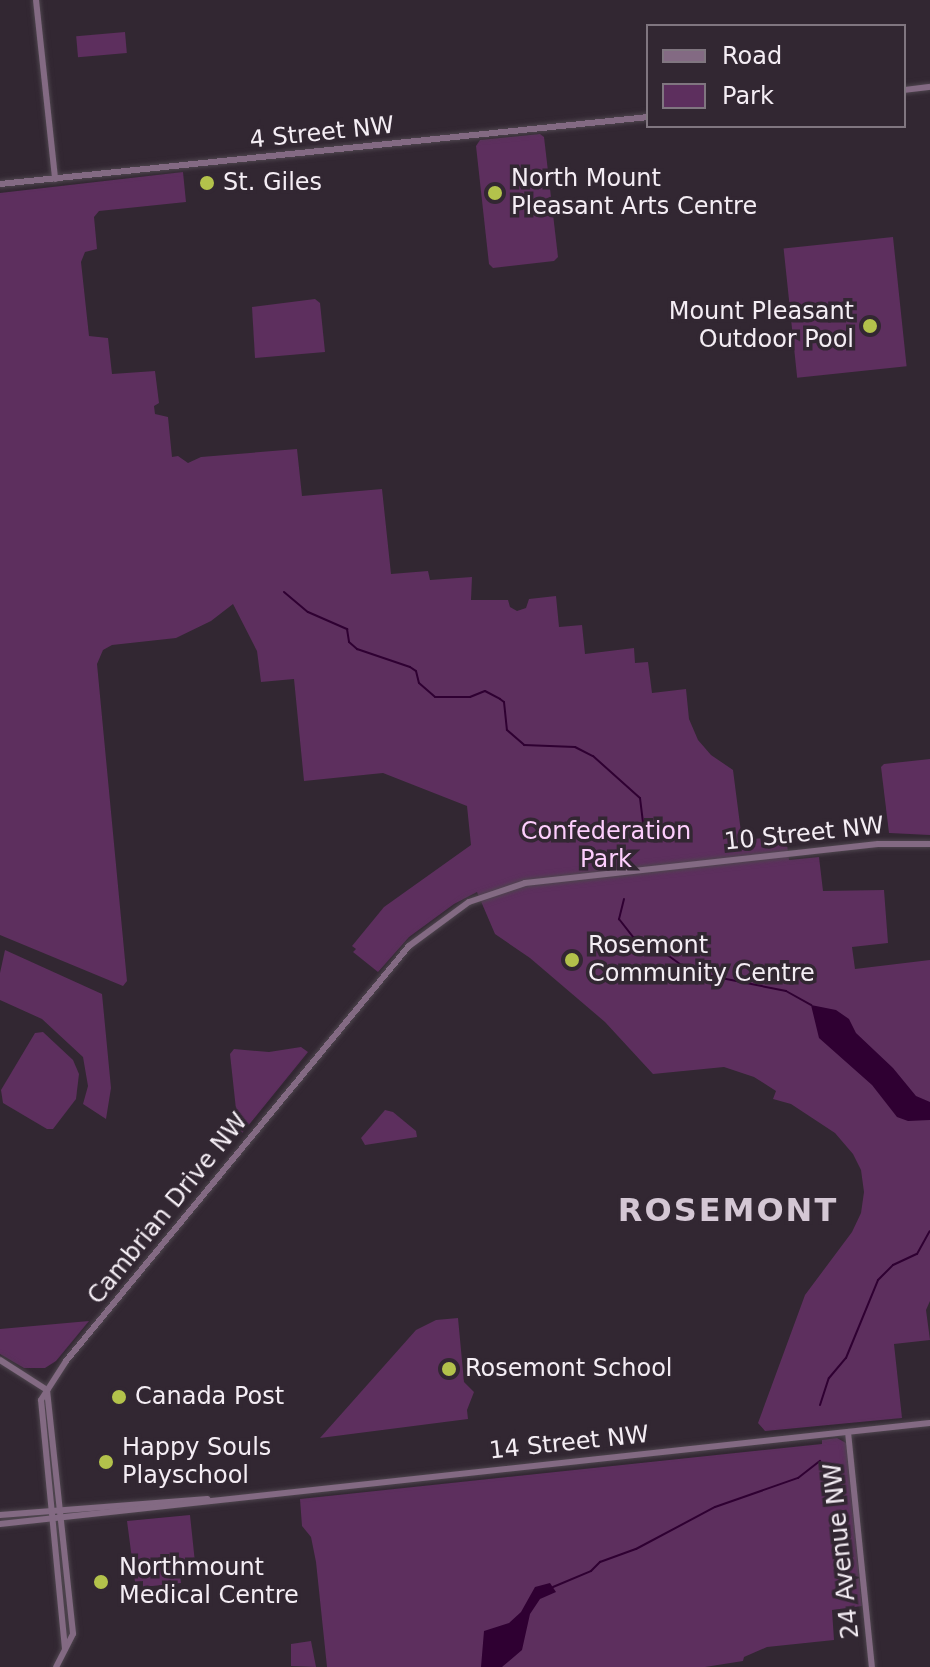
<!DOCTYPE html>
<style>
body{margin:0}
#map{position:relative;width:930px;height:1667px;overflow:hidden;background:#322732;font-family:"DejaVu Sans",sans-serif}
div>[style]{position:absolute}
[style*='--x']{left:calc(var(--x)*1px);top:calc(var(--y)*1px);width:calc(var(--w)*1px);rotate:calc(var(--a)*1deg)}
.green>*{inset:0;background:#5d2f5e;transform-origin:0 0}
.water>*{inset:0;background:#2f0032}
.stream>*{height:2px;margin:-1px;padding:0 1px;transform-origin:1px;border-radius:1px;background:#2f0032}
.roads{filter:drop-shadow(0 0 2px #4e454e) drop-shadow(0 0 2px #4e454e)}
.secondary>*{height:6px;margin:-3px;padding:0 3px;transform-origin:3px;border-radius:3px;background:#836a83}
.dots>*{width:22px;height:22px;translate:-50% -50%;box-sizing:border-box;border:4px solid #322732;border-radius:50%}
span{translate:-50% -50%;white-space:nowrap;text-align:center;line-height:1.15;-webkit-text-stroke:7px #322732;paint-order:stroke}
.street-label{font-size:24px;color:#f4edf4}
.poi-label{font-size:24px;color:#f4edf4}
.left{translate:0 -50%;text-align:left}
.right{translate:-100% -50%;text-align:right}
.park-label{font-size:24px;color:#fdcefd}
.district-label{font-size:32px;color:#d4c7d4;font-weight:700;letter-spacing:2px}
.legend{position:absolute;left:646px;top:24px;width:260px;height:104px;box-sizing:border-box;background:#322732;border:2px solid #807680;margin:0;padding:10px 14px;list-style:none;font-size:24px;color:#f4edf4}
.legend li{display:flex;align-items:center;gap:16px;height:40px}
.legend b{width:40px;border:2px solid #807680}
</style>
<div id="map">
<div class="green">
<div style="left:125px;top:32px;width:21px;height:49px;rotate:85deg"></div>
<div style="clip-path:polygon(540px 134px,544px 137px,558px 257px,554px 261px,493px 268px,489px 264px,476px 146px,480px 140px)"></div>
<div style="clip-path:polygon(183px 172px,186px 202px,99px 211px,94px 217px,97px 249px,85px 252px,81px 262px,89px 336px,108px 338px,112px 374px,155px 371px,159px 403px,154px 406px,155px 414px,168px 417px,172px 457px,178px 456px,188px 463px,201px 457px,297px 449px,302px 496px,382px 489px,391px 574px,428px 571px,430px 580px,472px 577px,471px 600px,508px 600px,510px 607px,517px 611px,526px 608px,529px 599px,556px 596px,559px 627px,582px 625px,585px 654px,634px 648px,635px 663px,648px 662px,652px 693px,686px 689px,689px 719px,698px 740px,711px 755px,733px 770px,742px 840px,786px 836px,789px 860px,819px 857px,823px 891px,884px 890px,888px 943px,852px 947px,855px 969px,930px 960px,930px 1301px,926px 1310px,930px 1340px,894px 1344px,902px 1418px,765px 1431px,758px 1423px,805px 1295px,852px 1232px,861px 1213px,864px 1192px,861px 1170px,853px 1154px,835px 1133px,791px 1104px,773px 1099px,776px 1091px,754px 1077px,724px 1067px,653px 1074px,605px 1022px,530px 958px,495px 934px,477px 892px,454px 904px,409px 937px,378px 972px,353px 952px,356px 949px,352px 946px,384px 907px,471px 845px,467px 806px,383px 773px,304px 781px,294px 679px,261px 682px,257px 651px,233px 604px,211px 621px,176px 638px,112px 645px,103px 650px,97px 664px,127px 981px,123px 986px,0 935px,0 193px)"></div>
<div style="left:893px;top:237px;width:130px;height:110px;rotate:84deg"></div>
<div style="clip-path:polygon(315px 299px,320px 303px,325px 352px,255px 358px,252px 307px)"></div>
<div style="clip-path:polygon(930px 759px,930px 835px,889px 833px,881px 767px,884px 764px)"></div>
<div style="clip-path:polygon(5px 950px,102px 994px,111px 1088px,106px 1119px,83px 1104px,88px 1086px,83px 1057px,42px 1019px,0 1000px,0 973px)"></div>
<div style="clip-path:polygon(43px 1032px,73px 1060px,79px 1074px,76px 1099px,53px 1129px,47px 1129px,3px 1103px,1px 1090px,35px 1033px)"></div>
<div style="clip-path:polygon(301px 1047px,308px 1052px,239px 1137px,230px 1054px,234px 1049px,269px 1052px)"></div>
<div style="clip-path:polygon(385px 1110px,393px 1112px,416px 1131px,417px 1137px,365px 1145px,361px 1138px)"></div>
<div style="clip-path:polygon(458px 1318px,464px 1382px,474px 1392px,467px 1410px,468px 1419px,320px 1438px,416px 1330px,436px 1320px)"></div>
<div style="clip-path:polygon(89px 1321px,56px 1361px,45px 1368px,24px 1368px,0 1354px,0 1329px)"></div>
<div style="clip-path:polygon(837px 1438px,846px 1443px,862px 1606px,832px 1610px,834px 1640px,767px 1647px,744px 1657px,743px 1661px,705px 1667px,327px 1667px,316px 1562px,311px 1537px,302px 1526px,300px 1499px,822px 1444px,822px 1440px)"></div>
<div style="clip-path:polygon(190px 1515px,196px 1572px,180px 1575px,181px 1583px,143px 1587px,143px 1581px,135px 1582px,127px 1521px)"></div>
<div style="clip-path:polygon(311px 1641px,316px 1667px,291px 1666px,291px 1644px)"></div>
</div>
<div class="water">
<div style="clip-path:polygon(811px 1005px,836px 1010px,849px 1019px,856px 1033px,893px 1068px,916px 1096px,930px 1102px,930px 1120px,908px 1121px,897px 1117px,872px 1085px,819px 1038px)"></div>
<div style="clip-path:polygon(550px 1583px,556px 1592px,540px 1599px,530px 1614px,522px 1650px,502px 1667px,481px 1667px,484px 1631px,509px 1623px,521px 1612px,535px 1587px)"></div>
</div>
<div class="stream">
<div style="--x:284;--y:592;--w:31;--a:40"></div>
<div style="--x:308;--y:612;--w:43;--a:23.6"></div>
<div style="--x:347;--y:629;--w:13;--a:81"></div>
<div style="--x:349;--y:642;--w:11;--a:41"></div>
<div style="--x:357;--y:649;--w:56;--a:18.8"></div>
<div style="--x:410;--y:667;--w:7;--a:34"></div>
<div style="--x:416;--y:671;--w:12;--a:76"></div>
<div style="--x:419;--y:683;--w:21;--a:41"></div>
<div style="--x:435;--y:697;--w:35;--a:0"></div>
<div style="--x:470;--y:697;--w:16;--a:-22"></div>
<div style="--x:485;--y:691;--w:17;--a:28"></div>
<div style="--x:500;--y:699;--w:5;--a:37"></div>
<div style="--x:504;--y:702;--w:28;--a:84"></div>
<div style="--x:507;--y:730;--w:23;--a:41"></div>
<div style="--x:524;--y:745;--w:51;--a:2.2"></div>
<div style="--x:575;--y:747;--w:20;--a:27"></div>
<div style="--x:593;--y:756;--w:63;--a:41.8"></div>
<div style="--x:640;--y:798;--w:24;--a:83"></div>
<div style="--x:643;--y:822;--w:19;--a:106"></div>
<div style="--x:624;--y:899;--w:21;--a:104"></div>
<div style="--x:619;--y:919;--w:23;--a:52"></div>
<div style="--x:633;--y:937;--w:24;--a:22"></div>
<div style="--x:655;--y:946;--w:44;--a:35.8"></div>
<div style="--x:691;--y:972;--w:97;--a:11.3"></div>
<div style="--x:786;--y:991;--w:29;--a:29"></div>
<div style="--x:820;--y:1405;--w:28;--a:-72"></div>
<div style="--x:829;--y:1378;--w:26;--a:-50"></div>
<div style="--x:846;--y:1358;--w:84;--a:-67.7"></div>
<div style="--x:878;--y:1280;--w:21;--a:-45"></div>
<div style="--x:893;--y:1265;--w:26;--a:-25"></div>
<div style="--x:917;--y:1254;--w:26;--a:-61"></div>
<div style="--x:553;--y:1587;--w:41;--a:-22.8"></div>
<div style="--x:591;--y:1571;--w:13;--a:-45"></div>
<div style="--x:600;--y:1562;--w:38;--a:-20"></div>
<div style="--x:636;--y:1549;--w:89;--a:-28"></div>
<div style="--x:715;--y:1507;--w:88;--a:-19.3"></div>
<div style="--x:798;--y:1478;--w:28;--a:-38"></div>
</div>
<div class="roads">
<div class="secondary">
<div style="--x:36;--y:0;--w:180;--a:83.9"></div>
<div style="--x:904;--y:90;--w:26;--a:-7"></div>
<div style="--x:0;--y:184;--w:651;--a:-5.9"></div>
<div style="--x:0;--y:1360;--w:56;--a:32.6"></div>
<div style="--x:47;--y:1390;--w:245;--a:83.9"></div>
<div style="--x:73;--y:1634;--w:37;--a:117"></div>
<div style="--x:848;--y:1432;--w:236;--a:84.2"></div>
<div style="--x:0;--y:1515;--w:208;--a:-4.4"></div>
<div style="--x:0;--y:1524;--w:935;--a:-6.2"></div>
<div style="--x:65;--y:1649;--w:250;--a:-95.5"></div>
<div style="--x:41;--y:1400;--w:46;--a:-57.3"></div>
<div style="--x:66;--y:1361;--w:538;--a:-50.43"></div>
<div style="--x:409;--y:946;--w:74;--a:-36.3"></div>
<div style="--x:469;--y:902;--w:59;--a:-18.7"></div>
<div style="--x:525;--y:883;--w:355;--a:-6.3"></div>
<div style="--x:878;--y:844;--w:52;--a:0"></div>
</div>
</div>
<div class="dots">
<div style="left:207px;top:183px;background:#b3c24b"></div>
<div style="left:495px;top:193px;background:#b3c24b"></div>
<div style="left:870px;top:326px;background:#b3c24b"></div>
<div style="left:572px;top:960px;background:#b3c24b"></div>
<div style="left:449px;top:1369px;background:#b3c24b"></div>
<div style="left:119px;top:1397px;background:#b3c24b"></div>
<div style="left:106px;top:1462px;background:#b3c24b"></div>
<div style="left:101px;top:1582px;background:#b3c24b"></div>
</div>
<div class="street-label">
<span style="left:322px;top:133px;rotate:-6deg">4 Street NW</span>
<span style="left:804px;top:834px;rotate:-6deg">10 Street NW</span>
<span style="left:168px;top:1209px;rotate:-51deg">Cambrian Drive NW</span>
<span style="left:569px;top:1443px;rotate:-6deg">14 Street NW</span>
<span style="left:842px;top:1551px;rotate:-96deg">24 Avenue NW</span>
</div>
<div class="poi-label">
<span class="left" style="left:511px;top:193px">North Mount<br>Pleasant Arts Centre</span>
<span class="left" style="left:223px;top:183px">St. Giles</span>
<span class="right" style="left:854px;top:326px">Mount Pleasant<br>Outdoor Pool</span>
<span class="left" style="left:588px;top:960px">Rosemont<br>Community Centre</span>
<span class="left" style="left:465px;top:1369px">Rosemont School</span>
<span class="left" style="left:135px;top:1397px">Canada Post</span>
<span class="left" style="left:122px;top:1462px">Happy Souls<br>Playschool</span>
<span class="left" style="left:119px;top:1582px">Northmount<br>Medical Centre</span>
</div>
<div class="park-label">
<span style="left:606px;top:846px">Confederation<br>Park</span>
</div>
<div class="district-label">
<span style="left:728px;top:1210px">ROSEMONT</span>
</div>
<ul class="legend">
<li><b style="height:10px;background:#836a83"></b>Road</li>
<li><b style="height:22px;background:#5d2f5e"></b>Park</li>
</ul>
</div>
